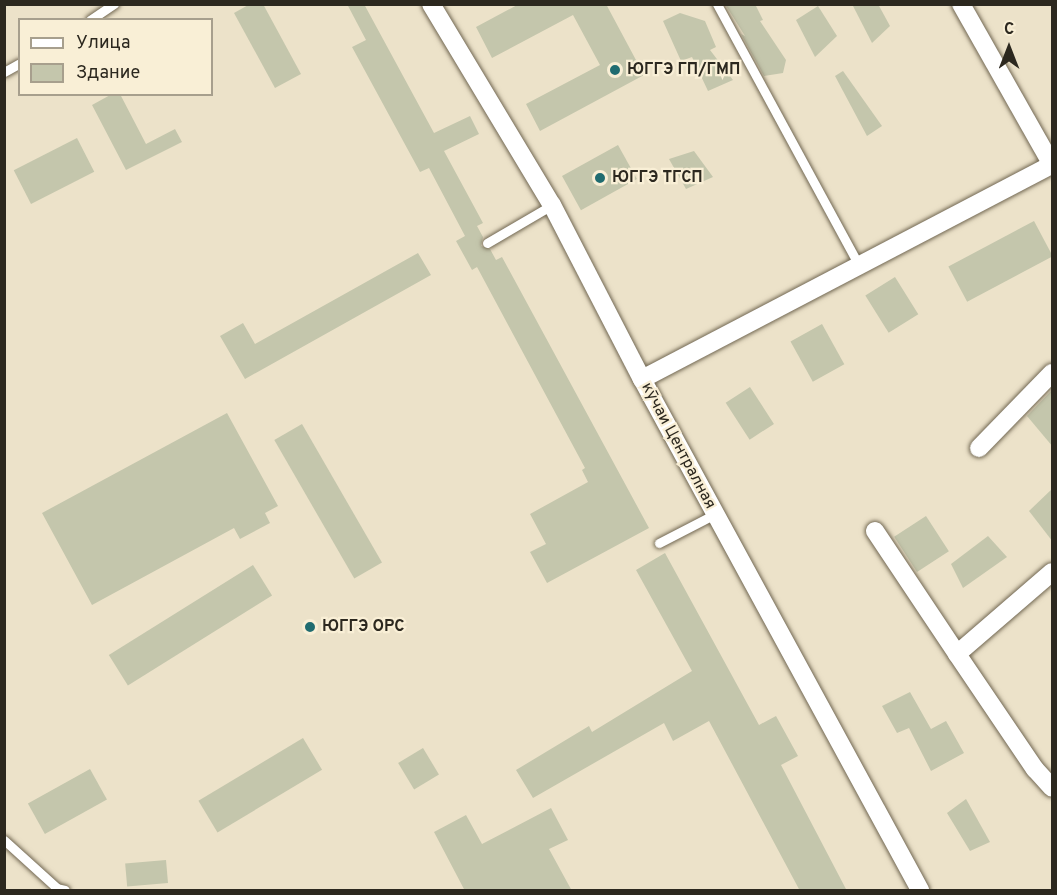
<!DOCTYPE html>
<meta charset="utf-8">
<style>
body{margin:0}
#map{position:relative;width:1057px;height:895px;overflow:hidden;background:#ece2c9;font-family:Overpass,sans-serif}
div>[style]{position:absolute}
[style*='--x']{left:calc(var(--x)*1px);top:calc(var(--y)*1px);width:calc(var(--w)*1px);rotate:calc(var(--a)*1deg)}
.building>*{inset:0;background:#c4c6ac;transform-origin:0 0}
.roads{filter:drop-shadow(0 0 2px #716752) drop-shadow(0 0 2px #716752)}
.lane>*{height:9px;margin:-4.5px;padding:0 4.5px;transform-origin:4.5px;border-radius:4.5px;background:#fff}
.street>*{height:18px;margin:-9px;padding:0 9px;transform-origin:9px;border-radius:9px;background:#fff}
.dots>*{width:16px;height:16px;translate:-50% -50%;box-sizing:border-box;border:3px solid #f9efd6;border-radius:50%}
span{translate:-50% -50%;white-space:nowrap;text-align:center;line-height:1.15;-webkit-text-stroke:4.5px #f9efd6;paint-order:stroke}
.poi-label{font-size:16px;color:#2c281f;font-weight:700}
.left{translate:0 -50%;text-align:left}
.street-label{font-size:16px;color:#2c281f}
.frame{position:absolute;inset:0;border:6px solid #2c281f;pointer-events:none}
.legend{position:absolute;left:18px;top:18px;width:195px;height:78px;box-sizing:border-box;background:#f9efd6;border:2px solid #a79f8d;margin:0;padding:8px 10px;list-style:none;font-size:18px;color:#2c281f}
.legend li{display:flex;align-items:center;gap:12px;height:30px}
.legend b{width:30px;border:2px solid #a79f8d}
.north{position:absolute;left:979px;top:18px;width:60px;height:60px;-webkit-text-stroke:4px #f9efd6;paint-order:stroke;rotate:0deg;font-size:16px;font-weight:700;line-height:24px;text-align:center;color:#2c281f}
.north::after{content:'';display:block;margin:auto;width:21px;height:27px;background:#2c281f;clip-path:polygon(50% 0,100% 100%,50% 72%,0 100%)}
</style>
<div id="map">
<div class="building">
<div style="clip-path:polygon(250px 4px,263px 4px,301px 74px,275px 88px,234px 13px)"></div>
<div style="clip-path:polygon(347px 4px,364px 4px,434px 133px,470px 116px,479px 134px,444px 151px,483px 223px,477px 226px,483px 237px,481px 246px,490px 249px,496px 260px,502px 257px,649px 528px,547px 583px,530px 552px,546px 544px,530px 514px,588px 482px,582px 470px,585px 468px,477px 267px,472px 270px,456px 241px,465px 236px,429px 168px,420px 172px,352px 47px,366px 40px)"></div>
<div style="clip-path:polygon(519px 4px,606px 4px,644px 75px,540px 131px,526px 104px,600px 65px,573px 15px,492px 58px,476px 27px)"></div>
<div style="clip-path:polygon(725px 4px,755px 4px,763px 20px,760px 21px,786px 60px,783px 73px,764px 76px,741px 34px,745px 36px)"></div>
<div style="clip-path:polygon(852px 4px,878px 4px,890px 26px,872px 43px)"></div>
<div style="clip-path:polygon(818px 6px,837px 36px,815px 57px,796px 20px)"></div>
<div style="clip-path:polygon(680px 13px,705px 21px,716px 47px,710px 50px,733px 80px,708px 91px,692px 57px,681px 61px,663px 21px)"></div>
<div style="clip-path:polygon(843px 71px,882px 126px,867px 136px,835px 76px)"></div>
<div style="clip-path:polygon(112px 94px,120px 94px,146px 144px,175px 129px,182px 142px,126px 170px,92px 105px)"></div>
<div style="left:77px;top:138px;width:38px;height:71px;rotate:63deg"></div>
<div style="left:618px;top:145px;width:39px;height:64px;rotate:61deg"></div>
<div style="clip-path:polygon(694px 151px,713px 177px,686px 189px,669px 159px)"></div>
<div style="left:1034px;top:221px;width:40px;height:97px;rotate:62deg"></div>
<div style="clip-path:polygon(418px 253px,431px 275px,245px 379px,220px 336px,243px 323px,255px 344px)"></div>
<div style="left:895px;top:277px;width:44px;height:35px;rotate:58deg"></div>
<div style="left:822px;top:324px;width:46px;height:36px;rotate:61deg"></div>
<div style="left:750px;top:387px;width:44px;height:29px;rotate:57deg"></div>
<div style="clip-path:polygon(1053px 389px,1053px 447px,1027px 416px)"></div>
<div style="clip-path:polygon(227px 413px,278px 506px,265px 513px,270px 523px,240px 539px,234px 528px,92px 605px,42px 513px)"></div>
<div style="left:302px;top:424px;width:160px;height:32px;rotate:60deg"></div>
<div style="clip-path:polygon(1053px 488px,1053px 542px,1029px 511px)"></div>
<div style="left:926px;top:516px;width:42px;height:38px;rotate:57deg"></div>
<div style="clip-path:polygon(988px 536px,1007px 557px,963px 588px,951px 564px)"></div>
<div style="clip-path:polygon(665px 553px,759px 725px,776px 716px,798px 756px,781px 765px,847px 891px,800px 891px,709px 721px,673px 741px,664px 723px,533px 798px,516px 770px,589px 726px,592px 732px,692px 671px,636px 570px)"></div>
<div style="left:253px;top:565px;width:36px;height:170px;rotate:58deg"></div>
<div style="clip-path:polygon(910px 692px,931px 729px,946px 721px,964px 753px,931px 771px,909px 728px,897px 733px,882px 706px)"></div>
<div style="left:303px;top:738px;width:37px;height:122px;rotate:59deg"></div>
<div style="left:423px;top:748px;width:31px;height:29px;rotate:59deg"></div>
<div style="left:90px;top:769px;width:35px;height:71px;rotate:61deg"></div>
<div style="clip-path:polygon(966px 799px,990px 842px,970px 851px,947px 813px)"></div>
<div style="clip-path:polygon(551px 808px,568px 840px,549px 849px,572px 891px,465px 891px,434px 832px,466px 815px,482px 844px)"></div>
<div style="left:166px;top:860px;width:23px;height:41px;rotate:85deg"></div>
</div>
<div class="roads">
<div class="lane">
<div style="--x:717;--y:4;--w:299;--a:61.5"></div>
<div style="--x:90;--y:20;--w:29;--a:-34"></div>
<div style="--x:4;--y:72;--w:18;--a:-29"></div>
<div style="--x:487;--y:243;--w:75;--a:-30.3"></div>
<div style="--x:659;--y:543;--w:63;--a:-27.4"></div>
<div style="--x:4;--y:840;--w:72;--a:42.2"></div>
<div style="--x:57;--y:888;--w:8;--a:14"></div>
</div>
<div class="street">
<div style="--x:431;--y:4;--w:235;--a:59"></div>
<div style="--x:552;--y:205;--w:196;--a:62.7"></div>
<div style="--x:642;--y:379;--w:582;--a:61.45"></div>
<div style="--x:961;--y:4;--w:185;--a:60.5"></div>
<div style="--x:642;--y:379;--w:462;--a:-27.6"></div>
<div style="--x:979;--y:448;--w:105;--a:-45.8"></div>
<div style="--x:875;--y:531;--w:148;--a:56.3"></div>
<div style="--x:957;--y:654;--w:125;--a:-40.8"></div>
<div style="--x:957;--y:654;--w:139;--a:55.9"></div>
<div style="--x:1035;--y:769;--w:25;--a:48"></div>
</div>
</div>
<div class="dots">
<div style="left:615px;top:70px;background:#206c70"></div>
<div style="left:600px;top:178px;background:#206c70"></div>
<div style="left:310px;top:627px;background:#206c70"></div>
</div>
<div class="poi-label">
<span class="left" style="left:627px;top:70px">ЮГГЭ ГП/ГМП</span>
<span class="left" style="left:612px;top:178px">ЮГГЭ ТГСП</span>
<span class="left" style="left:322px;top:627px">ЮГГЭ ОРС</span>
</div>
<div class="street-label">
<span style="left:678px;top:446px;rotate:62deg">кӯчаи Централная</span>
</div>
<div class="frame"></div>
<ul class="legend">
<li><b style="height:8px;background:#fff"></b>Улица</li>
<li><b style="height:16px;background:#c4c6ac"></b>Здание</li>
</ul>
<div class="north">С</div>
</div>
